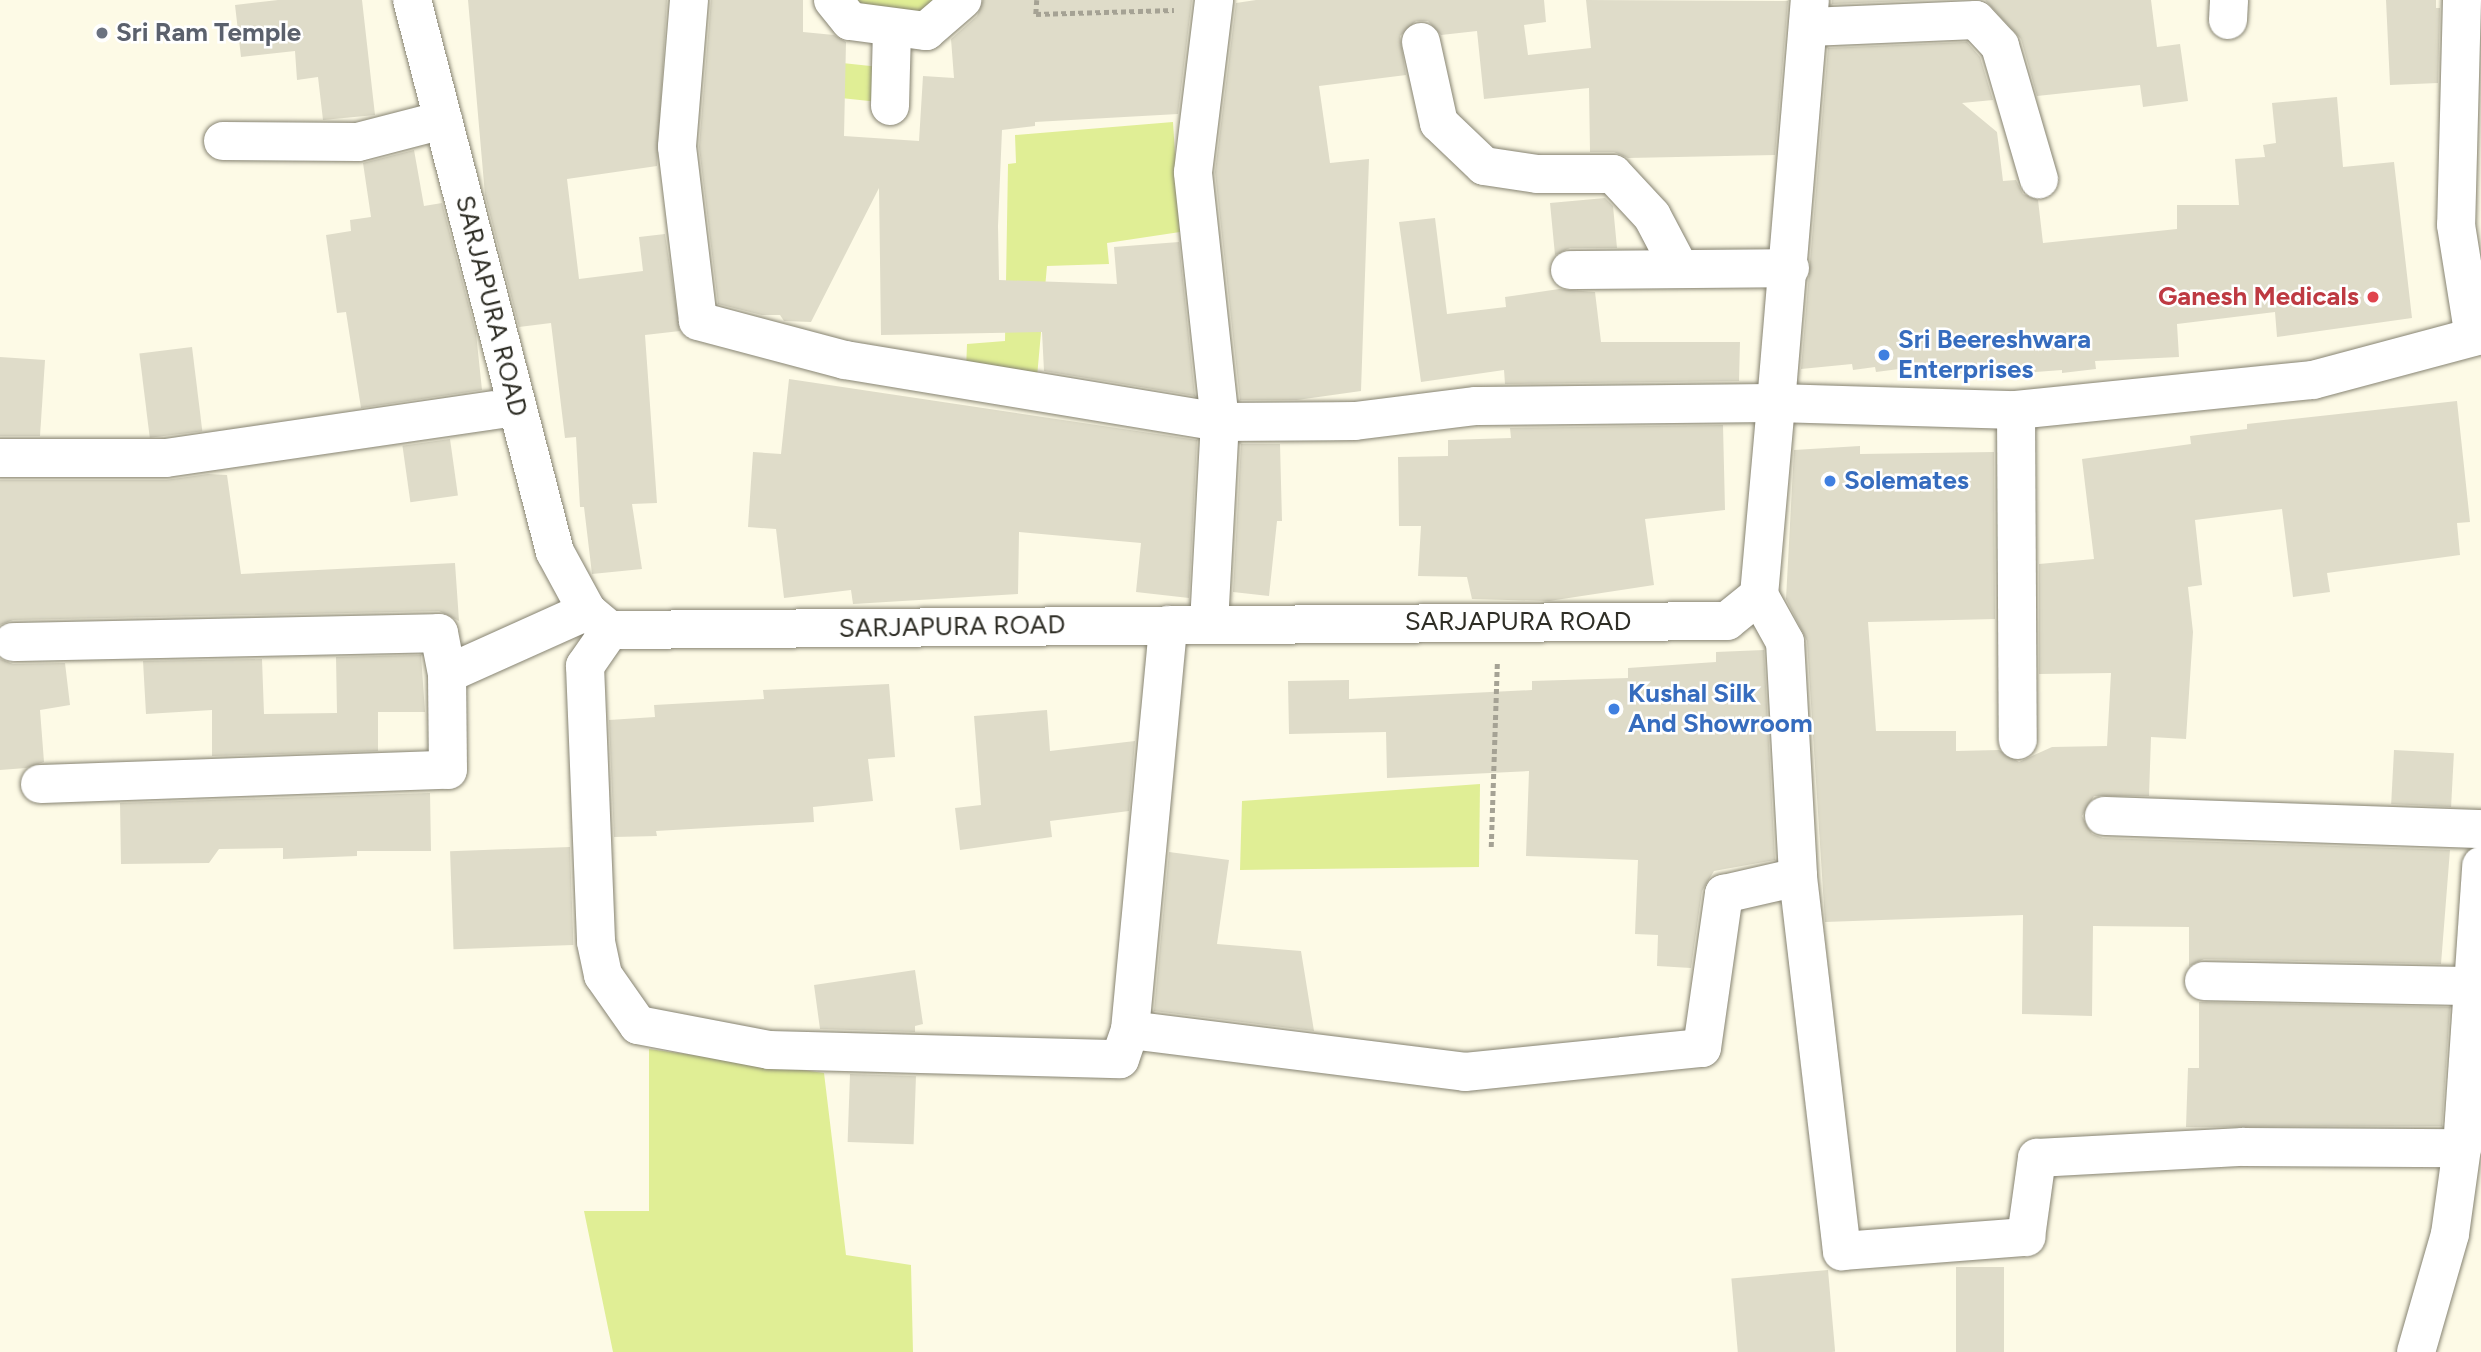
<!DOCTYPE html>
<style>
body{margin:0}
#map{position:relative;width:2481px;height:1352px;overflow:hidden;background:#fdfae6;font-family:Figtree,sans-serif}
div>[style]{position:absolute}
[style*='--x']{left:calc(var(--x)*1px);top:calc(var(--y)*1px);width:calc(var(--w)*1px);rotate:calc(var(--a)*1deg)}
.green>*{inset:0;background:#e0ee95;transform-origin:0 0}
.building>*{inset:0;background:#dfdcc9;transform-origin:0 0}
.path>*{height:4.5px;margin-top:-2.25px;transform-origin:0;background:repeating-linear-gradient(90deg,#a5a294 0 5px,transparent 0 8.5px)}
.roads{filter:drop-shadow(0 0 2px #868372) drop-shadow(0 0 2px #868372)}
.street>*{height:38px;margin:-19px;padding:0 19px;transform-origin:19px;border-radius:19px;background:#fff}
.secondary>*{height:38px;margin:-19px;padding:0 19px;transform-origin:19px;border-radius:19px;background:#fff}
.dots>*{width:19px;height:19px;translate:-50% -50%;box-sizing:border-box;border:4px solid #fff;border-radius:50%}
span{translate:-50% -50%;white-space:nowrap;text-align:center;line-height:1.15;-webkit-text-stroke:5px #fff;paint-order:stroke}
.worship-label{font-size:26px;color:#5b616d;font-weight:700}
.left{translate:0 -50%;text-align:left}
.health-label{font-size:26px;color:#be3a42;font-weight:700}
.right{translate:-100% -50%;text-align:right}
.street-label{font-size:26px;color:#2f2e26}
.shop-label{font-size:26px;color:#366cbe;font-weight:700}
</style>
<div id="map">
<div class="green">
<div style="clip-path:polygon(846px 0,945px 0,921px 20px)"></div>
<div style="left:833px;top:62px;width:47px;height:35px;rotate:6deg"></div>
<div style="clip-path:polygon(1173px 122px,1180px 232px,1107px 243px,1109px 264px,1047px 266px,1036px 388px,966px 371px,967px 344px,1005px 341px,1008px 164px,1016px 163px,1015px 135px)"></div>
<div style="clip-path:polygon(1480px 784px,1479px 867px,1240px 870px,1242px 801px)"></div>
<div style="clip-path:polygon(649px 1049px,824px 1073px,846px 1255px,911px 1265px,913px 1352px,613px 1352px,584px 1211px,649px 1211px)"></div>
</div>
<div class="building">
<div style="clip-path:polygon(278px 0,362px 0,375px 115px,323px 120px,318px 77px,297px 80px,295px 51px,241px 57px,235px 5px)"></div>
<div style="clip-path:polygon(468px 0,667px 0,657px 166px,567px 179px,579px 279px,643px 271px,639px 237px,665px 234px,680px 331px,645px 335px,657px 503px,632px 504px,642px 569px,592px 574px,584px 507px,580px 507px,576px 437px,565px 438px,551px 323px,519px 327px,485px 195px)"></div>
<div style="clip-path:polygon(711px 0,803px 0,803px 32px,834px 35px,846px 42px,844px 136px,919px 141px,923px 76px,954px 78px,951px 39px,977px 16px,983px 0,1192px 0,1178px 114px,1035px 122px,1035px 126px,1002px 130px,998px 226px,999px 280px,1117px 284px,1114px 247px,1179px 242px,1195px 396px,1044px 371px,1042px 332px,881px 335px,879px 188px,811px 322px,784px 321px,780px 315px,762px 315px,718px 304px,699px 147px)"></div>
<div style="clip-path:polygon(1256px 0,1544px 0,1546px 22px,1524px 25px,1528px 55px,1591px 48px,1586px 0,1788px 1px,1775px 155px,1628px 158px,1614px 152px,1590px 152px,1589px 88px,1484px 99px,1477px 31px,1441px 35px,1428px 21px,1416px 21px,1400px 36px,1406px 75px,1319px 86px,1330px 163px,1369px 159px,1361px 391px,1297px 400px,1240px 400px,1215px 172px,1236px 3px)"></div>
<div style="clip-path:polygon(1832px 0,1931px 0,1832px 4px)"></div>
<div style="clip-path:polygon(1985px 0,2151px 0,2157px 47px,2180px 44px,2188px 101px,2143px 107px,2140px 85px,2037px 96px,2021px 39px)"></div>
<div style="clip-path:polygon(2386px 0,2436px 0,2436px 8px,2440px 8px,2438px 83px,2390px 85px)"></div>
<div style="clip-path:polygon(1967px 42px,1980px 57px,1993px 100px,1962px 103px,1997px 132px,2003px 181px,2016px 180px,2023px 194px,2038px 200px,2043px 243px,2177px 229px,2177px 205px,2239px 205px,2235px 159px,2265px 157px,2263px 145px,2276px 143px,2272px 103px,2337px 97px,2343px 167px,2394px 162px,2412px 318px,2277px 337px,2275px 312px,2177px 324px,2179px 357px,2095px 361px,2096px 369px,2062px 373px,2062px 370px,1998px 375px,1998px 370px,1931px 377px,1930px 365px,1876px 372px,1875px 367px,1853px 370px,1852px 364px,1801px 369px,1828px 48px)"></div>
<div style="clip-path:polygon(414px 150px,424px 206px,442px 203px,476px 333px,482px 390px,361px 408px,346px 312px,337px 313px,326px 235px,351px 231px,350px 220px,371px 217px,363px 163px)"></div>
<div style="clip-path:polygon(1605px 198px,1613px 206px,1617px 248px,1570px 248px,1555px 255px,1550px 203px)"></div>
<div style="clip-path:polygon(1435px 218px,1447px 314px,1506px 307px,1505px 297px,1559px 289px,1595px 292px,1601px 342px,1740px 342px,1739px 381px,1505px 384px,1504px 370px,1421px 382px,1399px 222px)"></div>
<div style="left:192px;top:347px;width:85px;height:53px;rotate:83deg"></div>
<div style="clip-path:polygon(0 357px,45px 360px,40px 436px,0 436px)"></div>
<div style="clip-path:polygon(789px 379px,1197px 440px,1189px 598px,1136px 592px,1141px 543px,1019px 532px,1018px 594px,853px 604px,851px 590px,784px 598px,776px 529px,748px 527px,753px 452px,781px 454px)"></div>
<div style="clip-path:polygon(2457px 401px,2470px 522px,2457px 523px,2460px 555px,2327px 573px,2330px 592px,2293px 597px,2282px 509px,2195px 520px,2202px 585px,2188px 587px,2193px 632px,2186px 739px,2151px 737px,2149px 796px,2094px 796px,2082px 816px,2092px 834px,2103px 838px,2450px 850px,2441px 964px,2204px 959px,2189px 966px,2189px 927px,2093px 926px,2092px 1016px,2022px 1014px,2023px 915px,1825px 922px,1807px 641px,1786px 599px,1794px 450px,1860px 446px,1860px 454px,1994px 452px,1995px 619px,1868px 622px,1876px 731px,1956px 731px,1956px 751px,1999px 750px,2019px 762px,2052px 747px,2107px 746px,2111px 673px,2039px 674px,2039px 564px,2094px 559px,2082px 459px,2191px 444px,2190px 436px,2247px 429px,2247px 424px)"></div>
<div style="clip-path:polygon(1723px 425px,1725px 510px,1645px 519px,1654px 585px,1549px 601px,1472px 599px,1467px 577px,1418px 576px,1421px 526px,1399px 526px,1398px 457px,1448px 456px,1448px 440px,1511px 438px,1510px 428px)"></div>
<div style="left:450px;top:439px;width:57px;height:48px;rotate:82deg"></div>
<div style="clip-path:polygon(1241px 444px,1280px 444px,1282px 521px,1277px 521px,1269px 596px,1233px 592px)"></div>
<div style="clip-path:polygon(208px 474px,227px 475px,241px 574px,455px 563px,459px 621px,439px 611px,13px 620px,0 625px,0 480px,166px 480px)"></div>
<div style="clip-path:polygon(1764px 650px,1775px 860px,1714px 871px,1702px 891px,1691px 968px,1657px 966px,1658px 935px,1635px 934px,1638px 860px,1526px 856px,1529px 771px,1387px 778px,1386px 732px,1289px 734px,1288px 681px,1349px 680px,1349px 699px,1532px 690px,1532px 681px,1628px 678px,1628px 668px,1716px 662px,1716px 652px)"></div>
<div style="clip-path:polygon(421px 655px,425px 712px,378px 712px,378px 751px,212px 756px,212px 710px,146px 714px,143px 661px,262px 659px,264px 714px,337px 713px,336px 657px)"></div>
<div style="clip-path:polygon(0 659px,13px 664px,65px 663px,70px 705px,40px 710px,44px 762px,26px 768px,0 770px)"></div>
<div style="clip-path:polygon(889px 684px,895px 757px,868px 759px,873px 801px,813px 807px,814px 822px,656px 831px,657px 836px,614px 837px,609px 720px,655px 717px,654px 705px,764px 699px,763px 690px)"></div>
<div style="clip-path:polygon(1047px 710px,1050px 751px,1135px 741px,1129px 811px,1050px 821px,1052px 837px,960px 850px,955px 808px,981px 805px,974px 716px)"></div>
<div style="left:2394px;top:750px;width:60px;height:54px;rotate:3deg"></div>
<div style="clip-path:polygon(430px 793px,431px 851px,357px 851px,357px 856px,283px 859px,283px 848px,219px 849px,209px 863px,121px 864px,120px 803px)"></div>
<div style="left:570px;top:847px;width:98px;height:120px;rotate:88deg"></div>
<div style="clip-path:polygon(1169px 852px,1229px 860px,1217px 944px,1301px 951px,1314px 1031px,1154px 1011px)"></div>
<div style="clip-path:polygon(915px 970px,923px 1024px,915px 1026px,915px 1032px,820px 1029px,814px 985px)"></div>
<div style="clip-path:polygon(2199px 1002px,2450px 1007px,2442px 1126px,2186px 1127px,2188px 1068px,2199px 1068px)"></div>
<div style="left:850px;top:1074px;width:66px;height:68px;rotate:2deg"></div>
<div style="left:1956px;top:1267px;width:48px;height:85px"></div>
<div style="left:1828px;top:1270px;width:82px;height:97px;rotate:85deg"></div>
</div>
<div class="path">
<div style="--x:1037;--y:0;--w:14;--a:94"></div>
<div style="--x:1036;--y:14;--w:138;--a:-1.7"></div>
<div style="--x:1491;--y:847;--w:185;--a:-88.1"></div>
</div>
<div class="roads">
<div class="street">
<div style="--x:689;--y:0;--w:147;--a:94.7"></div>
<div style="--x:677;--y:147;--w:175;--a:83.1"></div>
<div style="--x:698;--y:321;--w:152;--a:14.9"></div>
<div style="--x:845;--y:360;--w:380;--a:9.4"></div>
<div style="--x:1220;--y:422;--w:135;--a:-0.4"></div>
<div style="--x:1355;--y:421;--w:122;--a:-7.1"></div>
<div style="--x:1476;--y:406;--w:300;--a:-0.6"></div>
<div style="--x:833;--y:0;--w:27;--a:51"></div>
<div style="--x:850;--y:21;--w:77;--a:7.5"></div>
<div style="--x:926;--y:31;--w:48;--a:-40.7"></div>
<div style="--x:2462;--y:0;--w:225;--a:91.5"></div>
<div style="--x:2456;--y:225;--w:113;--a:80.9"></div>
<div style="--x:2228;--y:20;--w:20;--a:-87"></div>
<div style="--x:1809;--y:27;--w:167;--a:-2.4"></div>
<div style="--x:1976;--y:20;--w:35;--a:47"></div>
<div style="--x:2000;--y:46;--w:139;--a:73.7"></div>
<div style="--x:1421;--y:42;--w:83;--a:77.5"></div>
<div style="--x:1439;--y:123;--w:62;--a:43.7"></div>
<div style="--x:1484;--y:166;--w:54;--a:8.6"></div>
<div style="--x:1537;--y:174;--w:76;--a:0"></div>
<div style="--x:1613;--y:174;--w:57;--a:47.1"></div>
<div style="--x:1652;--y:216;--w:60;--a:62.2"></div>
<div style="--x:890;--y:106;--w:77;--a:-88.5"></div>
<div style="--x:223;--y:141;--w:135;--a:0.4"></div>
<div style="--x:358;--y:142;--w:88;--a:-14.5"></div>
<div style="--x:1570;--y:270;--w:220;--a:-0.5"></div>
<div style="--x:2016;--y:410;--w:330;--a:89.7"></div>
<div style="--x:0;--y:458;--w:166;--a:0"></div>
<div style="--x:166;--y:458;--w:355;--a:-8.3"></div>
<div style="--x:1759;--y:595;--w:54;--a:61"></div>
<div style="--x:1785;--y:642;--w:235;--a:86.8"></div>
<div style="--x:1798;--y:877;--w:377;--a:83.3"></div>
<div style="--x:1842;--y:1251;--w:185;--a:-4.4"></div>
<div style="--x:2026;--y:1237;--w:80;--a:-82.1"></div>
<div style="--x:2037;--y:1158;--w:206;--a:-3.1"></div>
<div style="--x:2243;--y:1147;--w:219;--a:0.3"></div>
<div style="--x:1209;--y:624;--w:202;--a:-86.9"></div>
<div style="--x:1220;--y:422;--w:251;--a:-96.2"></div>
<div style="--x:1193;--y:172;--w:173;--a:-83"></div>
<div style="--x:610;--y:630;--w:44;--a:124.8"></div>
<div style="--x:585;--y:666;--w:276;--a:87.7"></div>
<div style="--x:596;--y:942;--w:34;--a:78"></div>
<div style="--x:603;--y:975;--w:61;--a:55"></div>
<div style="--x:638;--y:1025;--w:133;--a:10.8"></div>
<div style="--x:769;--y:1050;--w:351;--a:1.5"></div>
<div style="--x:1120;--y:1059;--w:31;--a:-71"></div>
<div style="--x:1130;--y:1030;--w:407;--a:-84.6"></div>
<div style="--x:13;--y:642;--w:426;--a:-1.2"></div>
<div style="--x:439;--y:633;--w:42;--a:79"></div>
<div style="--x:447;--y:674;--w:154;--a:-24.2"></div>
<div style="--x:40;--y:784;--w:408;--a:-2"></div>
<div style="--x:448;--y:770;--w:96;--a:-90.6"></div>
<div style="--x:2104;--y:816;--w:377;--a:2"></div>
<div style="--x:2204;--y:981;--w:269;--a:1.1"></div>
<div style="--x:1130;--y:1030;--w:338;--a:7.1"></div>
<div style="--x:1465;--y:1072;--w:238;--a:-5.8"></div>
<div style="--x:1702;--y:1048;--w:156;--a:-81.9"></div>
<div style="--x:1724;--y:894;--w:76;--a:-12.9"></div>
</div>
<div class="secondary">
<div style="--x:412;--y:0;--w:570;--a:75.48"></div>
<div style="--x:555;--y:552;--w:67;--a:61.5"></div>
<div style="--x:587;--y:611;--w:30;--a:40"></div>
<div style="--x:610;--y:630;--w:1117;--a:-0.46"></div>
<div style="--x:1727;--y:621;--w:41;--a:-39.1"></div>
<div style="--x:1759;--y:595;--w:193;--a:-84.9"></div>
<div style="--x:1776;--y:403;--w:240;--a:1.7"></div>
<div style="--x:2016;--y:410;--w:299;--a:-5.8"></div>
<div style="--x:2313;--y:380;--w:174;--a:-15"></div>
<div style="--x:1776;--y:403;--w:404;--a:-85.2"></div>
<div style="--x:2416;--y:1352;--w:123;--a:-73.9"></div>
<div style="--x:2450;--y:1234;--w:87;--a:-82.1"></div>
<div style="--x:2462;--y:1148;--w:283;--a:-86.1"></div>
</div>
</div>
<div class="dots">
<div style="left:102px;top:33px;background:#6b7280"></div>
<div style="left:2373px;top:297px;background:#e0444e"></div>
<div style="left:1884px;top:355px;background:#3f7fe0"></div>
<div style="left:1830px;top:481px;background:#3f7fe0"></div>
<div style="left:1614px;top:709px;background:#3f7fe0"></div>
</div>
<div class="worship-label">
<span class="left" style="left:116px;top:33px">Sri Ram Temple</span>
</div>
<div class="health-label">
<span class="right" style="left:2359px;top:297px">Ganesh Medicals</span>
</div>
<div class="street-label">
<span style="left:491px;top:306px;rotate:76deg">SARJAPURA ROAD</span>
<span style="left:1518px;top:622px">SARJAPURA ROAD</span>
<span style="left:952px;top:627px;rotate:-1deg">SARJAPURA ROAD</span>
</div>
<div class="shop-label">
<span class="left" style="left:1898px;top:355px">Sri Beereshwara<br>Enterprises</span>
<span class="left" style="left:1844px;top:481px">Solemates</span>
<span class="left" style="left:1628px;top:709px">Kushal Silk<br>And Showroom</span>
</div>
</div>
